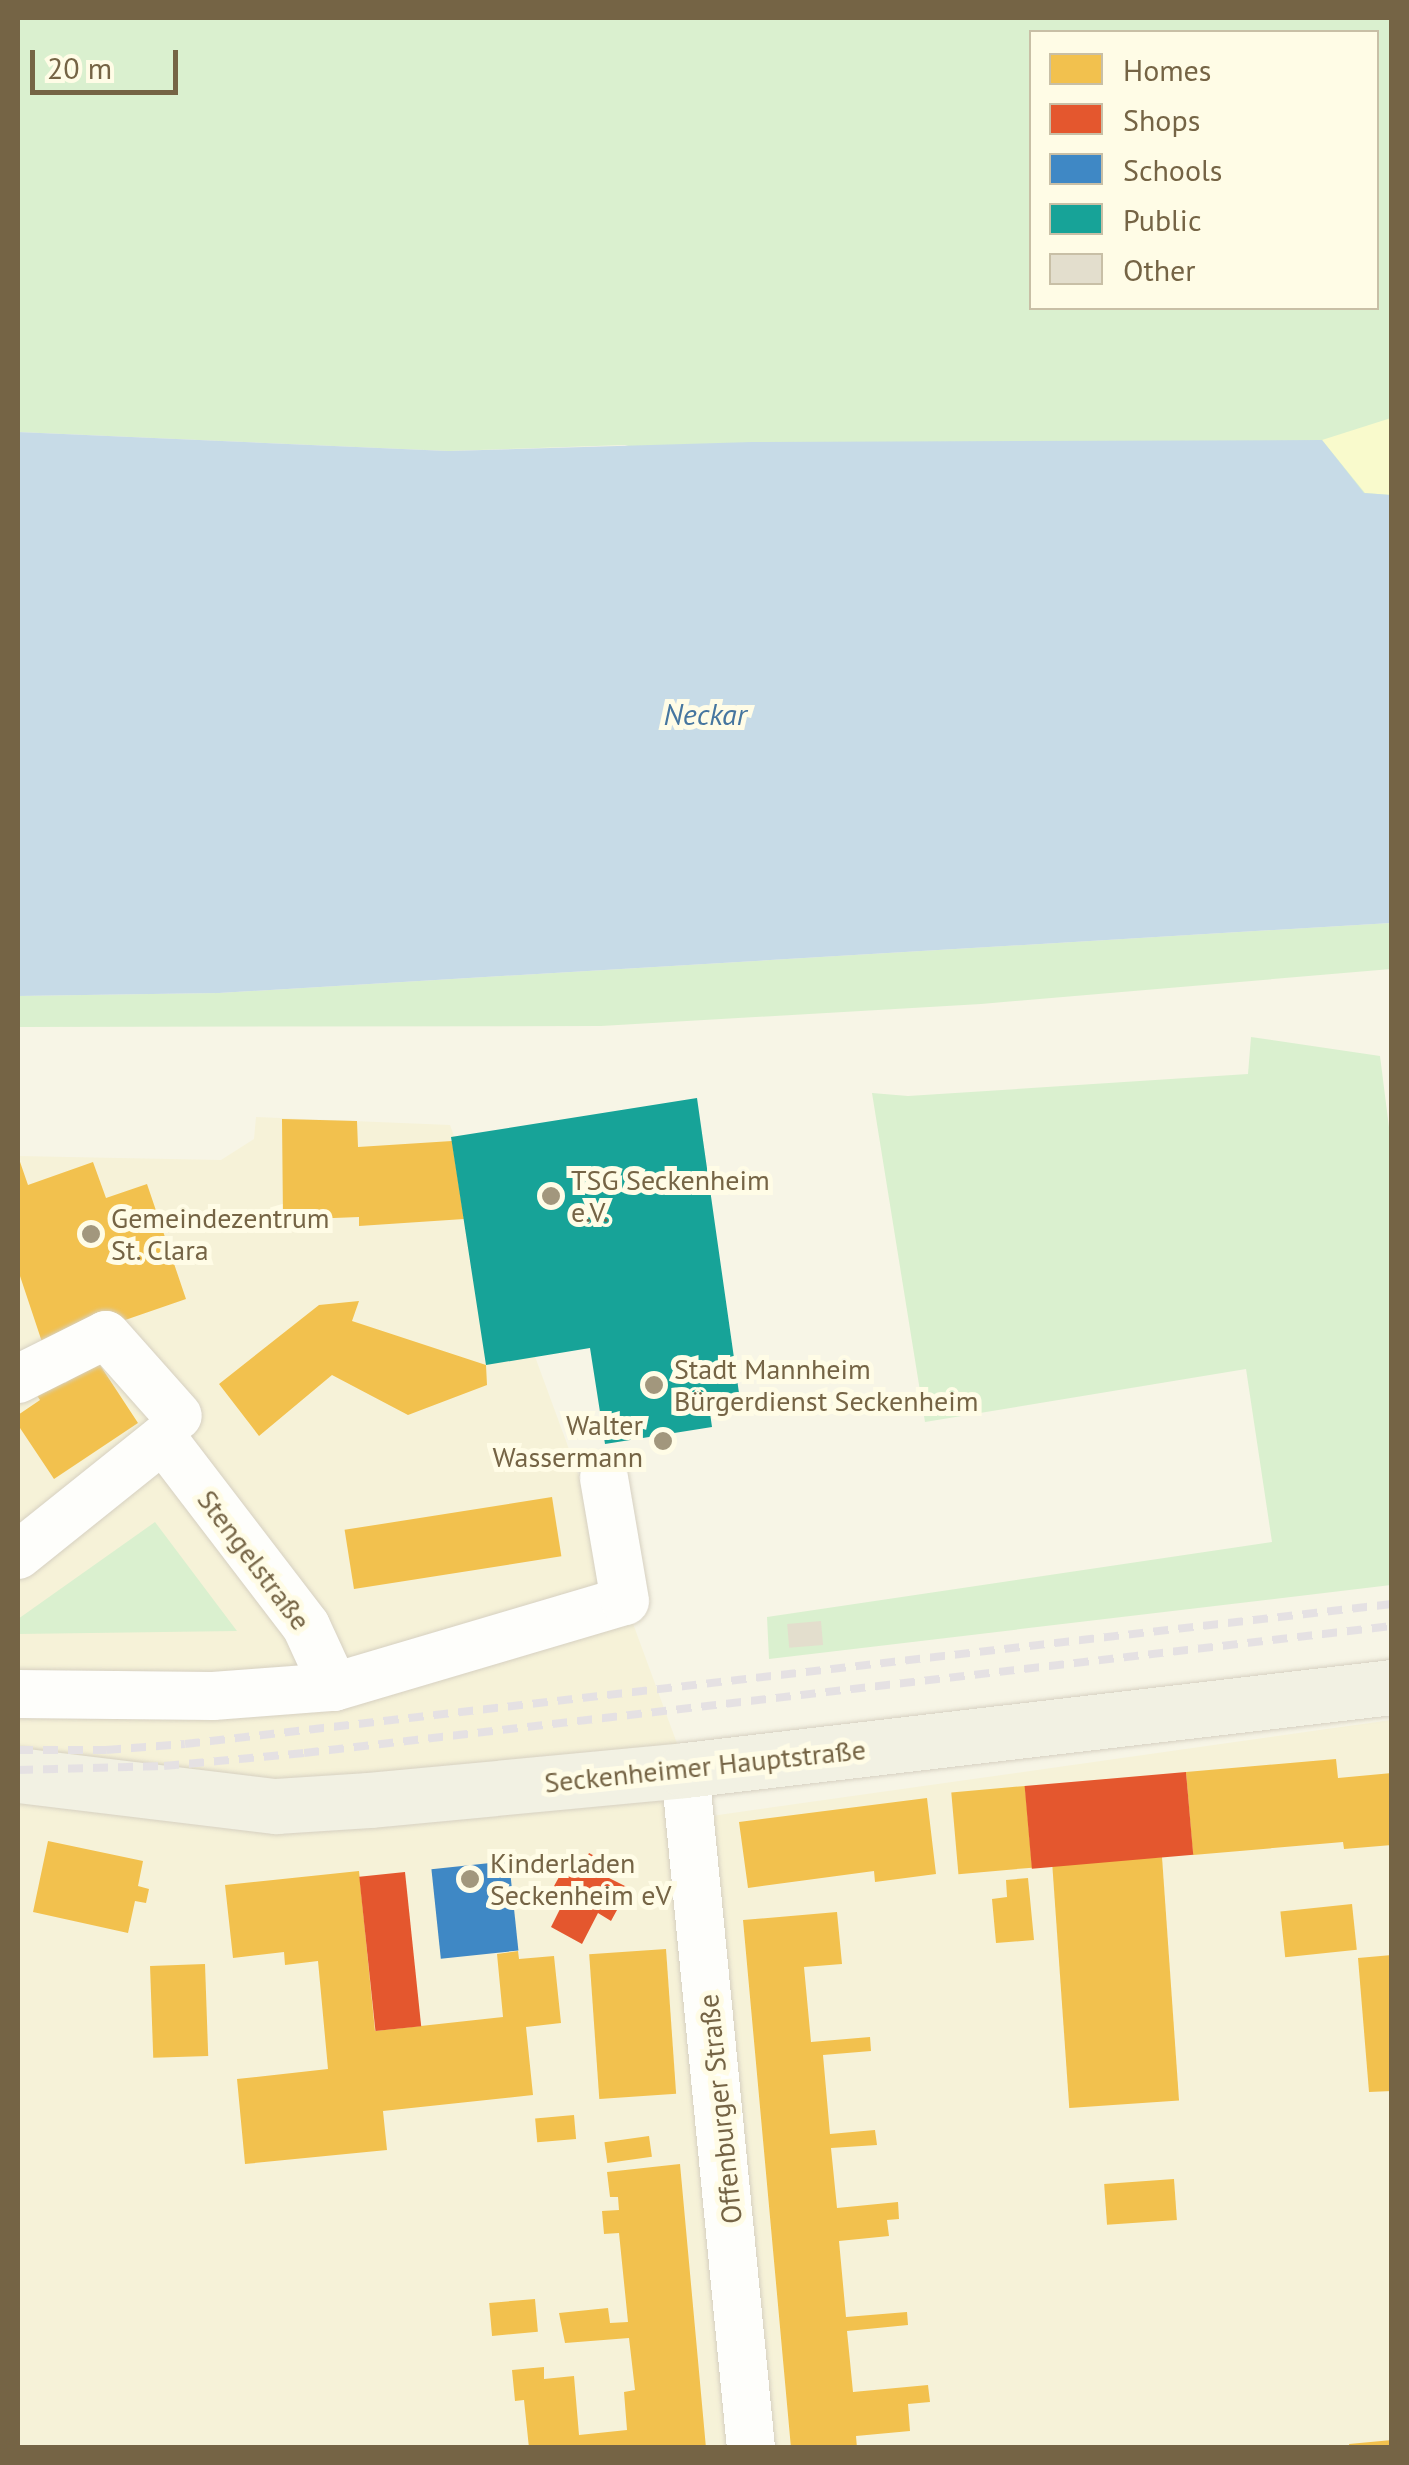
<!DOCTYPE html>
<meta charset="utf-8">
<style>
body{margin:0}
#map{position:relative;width:1409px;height:2465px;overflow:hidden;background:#f7f5e6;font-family:"PT Sans",sans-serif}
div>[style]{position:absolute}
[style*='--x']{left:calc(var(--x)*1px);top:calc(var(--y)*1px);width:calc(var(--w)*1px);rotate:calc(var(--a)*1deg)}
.residential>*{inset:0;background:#f6f2d8}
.green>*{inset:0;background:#daf0cf}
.sand>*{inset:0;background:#f9facc}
.water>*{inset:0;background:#c7dbe7}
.homes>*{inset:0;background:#f2c14e;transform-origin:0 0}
.shops>*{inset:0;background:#e4572e;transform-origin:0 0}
.schools>*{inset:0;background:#3f88c5;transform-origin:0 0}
.public>*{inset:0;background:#17a398}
.building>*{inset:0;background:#e3decd;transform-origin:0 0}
.roads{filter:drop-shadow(0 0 2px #d6d0c1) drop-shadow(0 0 2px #d6d0c1)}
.minor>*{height:48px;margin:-24px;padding:0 24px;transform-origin:24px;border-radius:24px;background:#fefefb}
.major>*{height:55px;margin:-27.5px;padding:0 27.5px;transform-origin:27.5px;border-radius:27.5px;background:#f2f1e3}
.rail>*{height:8px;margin-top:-4px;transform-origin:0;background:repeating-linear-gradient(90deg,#e5e1e3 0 15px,transparent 0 25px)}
.dots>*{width:28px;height:28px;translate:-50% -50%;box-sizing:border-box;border:5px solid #fffce6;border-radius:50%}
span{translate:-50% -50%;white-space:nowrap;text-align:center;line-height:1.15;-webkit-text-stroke:10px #fffce6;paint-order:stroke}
.poi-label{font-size:28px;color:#756445}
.left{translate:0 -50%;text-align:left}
.right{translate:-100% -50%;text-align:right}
.street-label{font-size:28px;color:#756445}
.water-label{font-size:30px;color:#46769f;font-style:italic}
.frame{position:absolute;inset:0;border:20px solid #756445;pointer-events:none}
.legend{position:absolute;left:1029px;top:30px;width:350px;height:280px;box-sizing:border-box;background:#fffce6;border:2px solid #c8bfa6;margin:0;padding:12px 18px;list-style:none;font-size:30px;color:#756445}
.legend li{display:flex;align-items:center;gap:20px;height:50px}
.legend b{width:50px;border:2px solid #c8bfa6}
.scale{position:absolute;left:30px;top:50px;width:148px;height:45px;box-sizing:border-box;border:5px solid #756445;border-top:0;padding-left:12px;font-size:30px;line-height:35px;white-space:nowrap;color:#756445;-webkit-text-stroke:8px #fffce6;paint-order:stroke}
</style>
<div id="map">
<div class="residential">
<div style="clip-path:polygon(256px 1117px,450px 1125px,704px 1817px,1391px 1720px,1391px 2447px,18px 2448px,18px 1156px,221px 1160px,254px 1139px)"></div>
</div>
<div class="green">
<div style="clip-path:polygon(evenodd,18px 18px,1391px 18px,1391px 686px,625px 445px,448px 451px,18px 432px,18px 18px,1032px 32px,1376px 32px,1376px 308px,1032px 308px,1032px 32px)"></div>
<div style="clip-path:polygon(1391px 923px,1391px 969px,981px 1004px,601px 1026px,18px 1027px,18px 996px,219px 993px)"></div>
<div style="clip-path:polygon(1251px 1037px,1380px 1056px,1392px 1151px,1391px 1585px,769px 1659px,767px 1617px,1272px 1542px,1246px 1369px,925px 1422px,872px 1093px,908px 1096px,1248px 1074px)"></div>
<div style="clip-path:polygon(155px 1522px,237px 1631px,18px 1634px,18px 1671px,18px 1619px)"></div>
</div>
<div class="sand">
<div style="clip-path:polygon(1391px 418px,1391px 495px,1365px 493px,1322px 440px)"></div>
</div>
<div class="water">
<div style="clip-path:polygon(18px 432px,448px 451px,752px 442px,1322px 440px,1364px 493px,1391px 495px,1391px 923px,219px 993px,18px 996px)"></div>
</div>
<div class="homes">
<div style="clip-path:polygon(282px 1119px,357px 1121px,358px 1147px,452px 1141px,464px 1219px,359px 1226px,359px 1217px,283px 1220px)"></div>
<div style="clip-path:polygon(18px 1156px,28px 1185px,93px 1162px,106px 1198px,147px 1184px,186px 1299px,44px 1348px,18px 1270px)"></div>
<div style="clip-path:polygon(359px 1301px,352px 1321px,486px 1365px,487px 1385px,408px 1415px,332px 1375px,259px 1436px,219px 1384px,319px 1305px)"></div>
<div style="clip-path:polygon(98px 1362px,138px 1423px,54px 1479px,18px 1425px,18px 1415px,40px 1400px,34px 1391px,59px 1375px,65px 1383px)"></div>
<div style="left:552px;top:1497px;width:60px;height:210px;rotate:81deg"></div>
<div style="clip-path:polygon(1336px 1759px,1338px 1778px,1392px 1773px,1392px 1845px,1344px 1849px,1343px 1842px,1193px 1855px,1186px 1772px)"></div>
<div style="left:1025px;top:1786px;width:82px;height:74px;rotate:85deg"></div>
<div style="clip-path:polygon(927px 1798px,936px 1874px,875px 1882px,874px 1871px,748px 1888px,739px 1822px)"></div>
<div style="clip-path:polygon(48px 1841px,143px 1861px,138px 1886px,149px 1889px,146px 1903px,135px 1901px,128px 1933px,33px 1912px)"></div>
<div style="left:1162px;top:1857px;width:244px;height:110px;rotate:86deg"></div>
<div style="clip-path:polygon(359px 1871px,375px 2031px,503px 2017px,497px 1954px,518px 1951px,519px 1959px,554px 1956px,561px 2023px,526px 2027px,533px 2095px,383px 2111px,387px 2150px,245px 2164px,237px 2079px,328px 2069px,318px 1961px,285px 1965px,284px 1952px,233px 1958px,225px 1885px)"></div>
<div style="clip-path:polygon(1028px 1878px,1034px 1940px,996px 1943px,992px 1899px,1007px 1897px,1006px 1880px)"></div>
<div style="left:1352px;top:1904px;width:46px;height:72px;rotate:84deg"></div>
<div style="clip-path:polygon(837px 1912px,842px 1964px,804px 1967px,811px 2042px,870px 2037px,871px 2051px,823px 2055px,830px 2134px,875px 2130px,877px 2145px,831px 2148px,837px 2208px,898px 2202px,899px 2219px,887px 2220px,889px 2236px,839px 2241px,846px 2317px,907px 2312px,908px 2325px,847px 2331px,853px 2392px,928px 2385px,930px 2402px,908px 2404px,910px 2431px,856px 2436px,857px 2448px,791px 2448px,743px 1920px)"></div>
<div style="left:666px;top:1949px;width:145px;height:77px;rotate:86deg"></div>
<div style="clip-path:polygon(1392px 1955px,1392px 2091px,1369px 2092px,1358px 1958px)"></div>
<div style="left:205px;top:1964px;width:92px;height:55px;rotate:88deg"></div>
<div style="left:574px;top:2115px;width:24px;height:39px;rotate:85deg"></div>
<div style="left:649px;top:2136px;width:21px;height:45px;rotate:82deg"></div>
<div style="clip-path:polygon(680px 2164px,706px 2448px,529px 2448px,524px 2400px,515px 2401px,512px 2370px,544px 2367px,544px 2379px,574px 2376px,579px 2435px,627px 2430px,624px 2392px,635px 2390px,629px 2338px,565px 2343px,559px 2313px,608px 2308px,610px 2323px,628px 2322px,619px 2233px,604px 2234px,602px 2211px,619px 2210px,618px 2197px,610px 2197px,607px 2172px)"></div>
<div style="left:1174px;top:2179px;width:41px;height:70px;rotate:86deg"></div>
<div style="left:535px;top:2299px;width:33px;height:46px;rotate:85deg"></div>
<div style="clip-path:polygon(1392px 2440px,1392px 2448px,1350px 2448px,1349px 2444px)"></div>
</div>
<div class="shops">
<div style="left:1186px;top:1772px;width:83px;height:162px;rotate:85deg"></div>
<div style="clip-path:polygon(589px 1853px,615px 1867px,609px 1878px,629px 1888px,611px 1921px,598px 1913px,582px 1944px,551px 1927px,562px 1905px,548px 1897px,570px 1857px,583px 1864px)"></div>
<div style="left:405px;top:1872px;width:155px;height:46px;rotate:84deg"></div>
</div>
<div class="schools">
<div style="left:509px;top:1861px;width:90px;height:78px;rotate:84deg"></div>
</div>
<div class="public">
<div style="clip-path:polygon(697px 1098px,741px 1407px,710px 1413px,712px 1427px,605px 1444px,590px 1348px,486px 1365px,451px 1137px)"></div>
</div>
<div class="building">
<div style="left:821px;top:1621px;width:24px;height:34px;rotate:85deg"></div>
</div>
<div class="roads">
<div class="minor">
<div style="--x:18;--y:1379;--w:98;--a:-26.6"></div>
<div style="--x:106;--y:1335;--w:108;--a:48.4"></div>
<div style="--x:18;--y:1555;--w:186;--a:-38.7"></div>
<div style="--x:163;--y:1439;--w:235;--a:52.6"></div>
<div style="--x:306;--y:1626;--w:67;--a:65.3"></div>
<div style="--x:18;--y:1694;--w:195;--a:0.6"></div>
<div style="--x:213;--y:1696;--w:121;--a:-4.3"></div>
<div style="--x:334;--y:1687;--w:303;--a:-16.5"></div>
<div style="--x:625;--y:1601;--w:125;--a:-99.7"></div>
<div style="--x:685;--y:1770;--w:681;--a:84.44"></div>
</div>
<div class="major">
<div style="--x:18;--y:1775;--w:260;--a:6.9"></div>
<div style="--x:276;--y:1806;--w:93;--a:-3.7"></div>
<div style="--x:369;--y:1800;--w:317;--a:-5.4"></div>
<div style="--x:685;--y:1770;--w:712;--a:-6.7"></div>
</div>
</div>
<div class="rail">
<div style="--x:18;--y:1750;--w:88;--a:0"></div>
<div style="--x:106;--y:1750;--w:79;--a:-4.3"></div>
<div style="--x:185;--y:1744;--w:1215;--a:-6.62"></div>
<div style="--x:18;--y:1770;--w:146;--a:-1.6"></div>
<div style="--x:164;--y:1766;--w:141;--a:-5.3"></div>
<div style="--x:304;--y:1753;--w:1095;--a:-6.66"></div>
</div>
<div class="dots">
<div style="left:551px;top:1196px;background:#a2977d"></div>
<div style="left:91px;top:1234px;background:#a2977d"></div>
<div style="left:654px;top:1385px;background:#a2977d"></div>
<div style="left:663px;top:1441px;background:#a2977d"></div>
<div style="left:470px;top:1879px;background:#a2977d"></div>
</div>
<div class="poi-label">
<span class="left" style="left:571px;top:1196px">TSG Seckenheim<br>e.V.</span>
<span class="left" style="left:111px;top:1234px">Gemeindezentrum<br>St. Clara</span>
<span class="left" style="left:674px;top:1385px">Stadt Mannheim<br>Bürgerdienst Seckenheim</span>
<span class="right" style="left:643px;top:1441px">Walter<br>Wassermann</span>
<span class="left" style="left:490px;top:1879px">Kinderladen<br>Seckenheim eV</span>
</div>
<div class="street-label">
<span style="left:254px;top:1560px;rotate:53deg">Stengelstraße</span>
<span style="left:705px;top:1766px;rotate:-6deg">Seckenheimer Hauptstraße</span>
<span style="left:720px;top:2109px;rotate:-96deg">Offenburger Straße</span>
</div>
<div class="water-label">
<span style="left:705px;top:714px">Neckar</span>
</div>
<div class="frame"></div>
<ul class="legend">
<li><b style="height:28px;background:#f2c14e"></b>Homes</li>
<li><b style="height:28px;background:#e4572e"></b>Shops</li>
<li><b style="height:28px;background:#3f88c5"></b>Schools</li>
<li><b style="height:28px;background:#17a398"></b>Public</li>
<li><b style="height:28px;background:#e3decd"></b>Other</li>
</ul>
<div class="scale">20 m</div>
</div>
